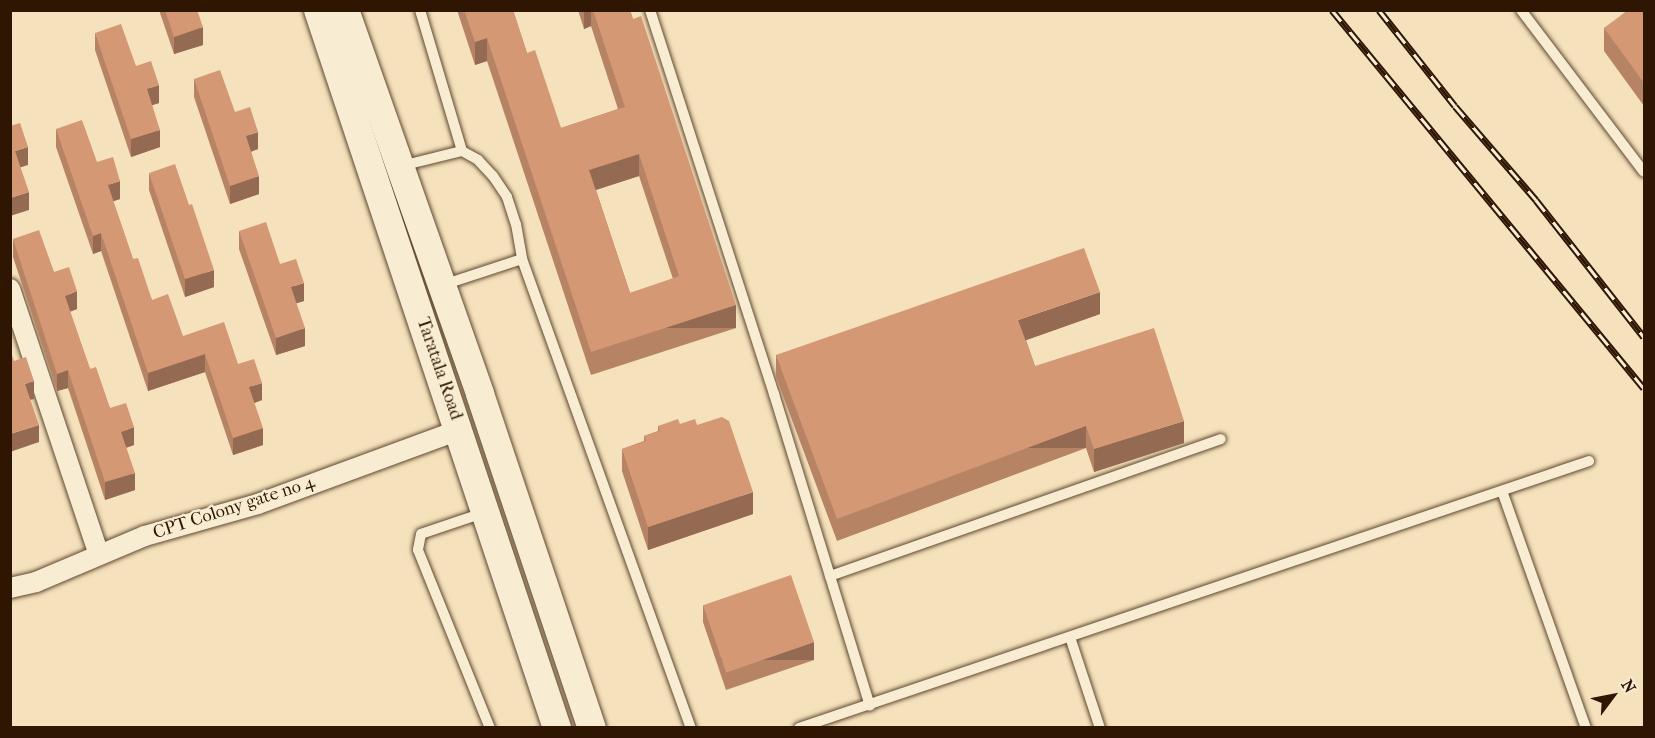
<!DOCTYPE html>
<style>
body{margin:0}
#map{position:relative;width:1655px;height:738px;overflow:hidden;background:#f5e1bb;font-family:"IM FELL French Canon",serif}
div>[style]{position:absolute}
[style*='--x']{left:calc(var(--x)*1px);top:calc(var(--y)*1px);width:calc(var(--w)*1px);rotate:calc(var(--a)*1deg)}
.roads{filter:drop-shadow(0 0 2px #604931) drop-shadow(0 0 2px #604931)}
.lane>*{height:10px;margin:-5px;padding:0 5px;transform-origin:5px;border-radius:5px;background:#f8ecd3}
.street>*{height:20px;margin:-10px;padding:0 10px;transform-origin:10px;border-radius:10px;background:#f8ecd3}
.secondary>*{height:28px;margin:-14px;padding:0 14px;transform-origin:14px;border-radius:14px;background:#f8ecd3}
.rail>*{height:7px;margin-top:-3.5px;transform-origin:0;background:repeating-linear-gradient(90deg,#f8ecd3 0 14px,#2e1603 0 28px);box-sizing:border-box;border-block:2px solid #2e1603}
.wall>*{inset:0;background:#b78365}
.shaded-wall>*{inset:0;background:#956a52;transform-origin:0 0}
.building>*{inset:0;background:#d59875;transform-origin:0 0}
span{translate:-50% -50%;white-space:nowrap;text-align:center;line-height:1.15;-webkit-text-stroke:4.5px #f8ecd3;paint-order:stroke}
.street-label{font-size:18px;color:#2e1603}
.frame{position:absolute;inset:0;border:12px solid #2e1603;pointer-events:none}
.north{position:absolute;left:1583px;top:666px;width:60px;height:60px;-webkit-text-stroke:4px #f8ecd3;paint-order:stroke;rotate:58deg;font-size:16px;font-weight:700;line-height:24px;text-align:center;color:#2e1603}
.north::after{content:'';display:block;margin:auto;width:21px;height:27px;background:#2e1603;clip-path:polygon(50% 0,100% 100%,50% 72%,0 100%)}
</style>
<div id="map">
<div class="roads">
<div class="lane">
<div style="--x:420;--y:10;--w:147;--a:73.4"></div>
<div style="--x:462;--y:151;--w:18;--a:29"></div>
<div style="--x:478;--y:160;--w:22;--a:47"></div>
<div style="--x:493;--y:176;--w:25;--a:56"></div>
<div style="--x:507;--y:197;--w:28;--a:72"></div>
<div style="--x:516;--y:224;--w:36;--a:80"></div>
<div style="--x:522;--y:259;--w:499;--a:70.2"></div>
<div style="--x:650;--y:10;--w:404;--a:72.1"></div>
<div style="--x:774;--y:394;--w:326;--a:72.9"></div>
<div style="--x:1521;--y:10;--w:203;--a:52.8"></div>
<div style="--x:401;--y:166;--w:63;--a:-13.8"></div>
<div style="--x:443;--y:285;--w:83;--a:-18.2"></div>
<div style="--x:1502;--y:491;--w:251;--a:70.5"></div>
<div style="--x:483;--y:513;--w:65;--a:161.3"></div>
<div style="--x:421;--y:534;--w:16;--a:101"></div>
<div style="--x:418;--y:550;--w:192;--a:68"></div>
<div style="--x:830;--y:576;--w:414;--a:-19.3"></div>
<div style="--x:1070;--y:637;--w:96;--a:71.8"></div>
<div style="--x:799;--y:728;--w:834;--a:-18.67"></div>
</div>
<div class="street">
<div style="--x:10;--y:289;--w:280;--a:71.5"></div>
<div style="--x:10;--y:588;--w:27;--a:-13"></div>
<div style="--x:36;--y:582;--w:118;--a:-22.9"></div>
<div style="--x:145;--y:536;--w:117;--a:-15.8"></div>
<div style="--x:258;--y:504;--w:214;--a:-20.2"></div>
</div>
<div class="secondary">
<div style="--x:318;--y:10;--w:757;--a:71.59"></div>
<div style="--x:345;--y:10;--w:407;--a:70.6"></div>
<div style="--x:480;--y:394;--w:352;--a:71.5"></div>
</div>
</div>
<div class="rail">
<div style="--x:1332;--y:10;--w:490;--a:50.5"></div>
<div style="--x:1379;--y:10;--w:122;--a:51.6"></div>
<div style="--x:1455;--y:106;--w:124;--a:49.2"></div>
<div style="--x:1536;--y:200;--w:174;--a:51.8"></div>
</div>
<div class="wall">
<div style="clip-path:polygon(159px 10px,197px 10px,203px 45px,174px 54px)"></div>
<div style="clip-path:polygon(evenodd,457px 10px,513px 10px,527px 53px,561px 128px,618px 109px,591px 26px,584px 29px,578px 10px,630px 10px,736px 328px,591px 375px,487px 61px,475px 65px,457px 10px,639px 176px,673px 279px,630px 293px,596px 190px,639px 176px)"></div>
<div style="clip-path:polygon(1644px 10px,1644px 106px,1604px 51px,1604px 28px)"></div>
<div style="clip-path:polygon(95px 33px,136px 66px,159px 103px,152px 105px,160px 147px,131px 157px,95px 50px)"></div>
<div style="clip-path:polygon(194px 79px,235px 112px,258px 149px,251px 152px,259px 194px,230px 204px,194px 97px)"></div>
<div style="clip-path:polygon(56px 129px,97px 162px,120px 199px,113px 201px,133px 259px,152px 300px,183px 336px,238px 364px,262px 400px,254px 403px,263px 445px,233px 455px,205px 372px,148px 391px,101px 251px,93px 254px,56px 147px)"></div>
<div style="clip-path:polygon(149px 173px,214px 287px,185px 297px,149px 190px)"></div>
<div style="clip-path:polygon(239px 231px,280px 264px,304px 301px,296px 303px,305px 346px,276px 355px,239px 249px)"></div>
<div style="clip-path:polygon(13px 239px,54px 272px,77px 309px,70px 312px,90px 369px,110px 408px,134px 445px,126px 448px,135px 490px,105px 500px,68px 388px,57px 391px,13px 257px)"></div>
<div style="clip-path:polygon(1100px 314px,1026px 340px,1035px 366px,1184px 443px,1094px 472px,1086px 448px,837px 541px,776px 377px,776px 355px)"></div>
<div style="clip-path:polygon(680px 424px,697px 425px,753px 514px,648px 550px,622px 471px,622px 449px,644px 441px,644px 436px,658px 431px,658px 426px)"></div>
<div style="clip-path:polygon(703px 605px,814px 660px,726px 690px,703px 622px)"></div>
</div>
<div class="shaded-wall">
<div style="clip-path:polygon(584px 10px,591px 10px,591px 26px,584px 29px)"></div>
<div style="clip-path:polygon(203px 27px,203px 45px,174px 54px,174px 37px)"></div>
<div style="clip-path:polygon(487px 38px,487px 61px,475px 65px,475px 42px)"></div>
<div style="clip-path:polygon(159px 85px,159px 103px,147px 107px,147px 89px)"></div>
<div style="clip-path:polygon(160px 130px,160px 147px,131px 157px,131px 139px)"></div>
<div style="clip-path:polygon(258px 132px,258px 149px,246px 153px,246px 136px)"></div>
<div style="clip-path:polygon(28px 147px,28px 165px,15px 169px,15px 151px)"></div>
<div style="clip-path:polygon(639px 154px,639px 176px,589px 192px,589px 170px)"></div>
<div style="clip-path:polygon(259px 176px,259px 194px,230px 204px,230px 186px)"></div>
<div style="clip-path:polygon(120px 181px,120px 199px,108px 203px,108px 185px)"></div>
<div style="clip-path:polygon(29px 192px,29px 210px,10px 216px,10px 198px)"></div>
<div style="clip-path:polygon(101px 233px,101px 251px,93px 254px,93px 236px)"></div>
<div style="clip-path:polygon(214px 270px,214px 287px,185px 297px,185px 279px)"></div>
<div style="clip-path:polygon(304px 283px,304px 301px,291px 305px,291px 287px)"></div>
<div style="clip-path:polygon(77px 291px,77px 309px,65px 313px,65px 296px)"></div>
<div style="clip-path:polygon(1100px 292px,1100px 314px,1018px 343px,1018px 320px)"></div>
<div style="left:736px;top:305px;width:23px;height:152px;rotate:90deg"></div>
<div style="clip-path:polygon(305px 328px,305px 346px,276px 355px,276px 338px)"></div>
<div style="clip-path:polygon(205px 354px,205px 372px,148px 391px,148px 373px)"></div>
<div style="clip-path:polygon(68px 370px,68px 388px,57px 391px,57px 374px)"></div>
<div style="clip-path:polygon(34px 381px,34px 399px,25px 401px,25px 384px)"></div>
<div style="clip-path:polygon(262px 383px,262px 400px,249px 405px,249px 387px)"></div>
<div style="clip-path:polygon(1184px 421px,1184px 443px,1094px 472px,1094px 449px)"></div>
<div style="clip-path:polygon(39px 425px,39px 442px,10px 452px,10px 434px)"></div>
<div style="left:1086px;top:426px;width:22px;height:266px;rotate:90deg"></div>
<div style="clip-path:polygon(134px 427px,134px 445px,121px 449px,121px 432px)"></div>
<div style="clip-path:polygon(263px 428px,263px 445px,233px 455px,233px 438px)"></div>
<div style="clip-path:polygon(135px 473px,135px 490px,105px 500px,105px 482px)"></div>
<div style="clip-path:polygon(753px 492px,753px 514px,648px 550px,648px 527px)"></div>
<div style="left:814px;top:642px;width:18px;height:93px;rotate:90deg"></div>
</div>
<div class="building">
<div style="clip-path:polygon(165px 10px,197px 10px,203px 27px,174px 37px)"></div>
<div style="clip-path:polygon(evenodd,464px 10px,513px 10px,527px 53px,535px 50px,561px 128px,625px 107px,593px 10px,630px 10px,633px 19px,641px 16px,736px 305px,591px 352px,487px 38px,475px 42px,464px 10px,639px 154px,679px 276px,630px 293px,589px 170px,639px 154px)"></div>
<div style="clip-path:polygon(1628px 10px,1644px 10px,1644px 83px,1604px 28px)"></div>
<div style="clip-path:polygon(121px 24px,136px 66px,151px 61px,159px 85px,147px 89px,160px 130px,131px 139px,95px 33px)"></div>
<div style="clip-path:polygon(220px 70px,235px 112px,250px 107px,258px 132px,246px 136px,259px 176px,230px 186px,194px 79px)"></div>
<div style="clip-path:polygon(82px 120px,97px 162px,113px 157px,120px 181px,108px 185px,133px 259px,138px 258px,152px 300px,168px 294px,183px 336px,224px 322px,238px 364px,254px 359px,262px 383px,249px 387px,263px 428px,233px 438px,205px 354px,148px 373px,101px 233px,93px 236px,56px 129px)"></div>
<div style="clip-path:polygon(20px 123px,28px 147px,15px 151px,29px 192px,10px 198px,10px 126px)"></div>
<div style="clip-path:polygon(175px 164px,189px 205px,192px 204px,214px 270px,185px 279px,149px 173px)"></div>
<div style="clip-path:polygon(266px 222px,280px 264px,296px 259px,304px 283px,291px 287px,305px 328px,276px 338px,239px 231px)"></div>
<div style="clip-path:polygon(39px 230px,54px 272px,69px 267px,77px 291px,65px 296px,90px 369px,96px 367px,110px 408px,126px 403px,134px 427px,121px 432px,135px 473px,105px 482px,68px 370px,57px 374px,13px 239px)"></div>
<div style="clip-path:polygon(1084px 248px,1100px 292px,1018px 320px,1035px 366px,1154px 328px,1184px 421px,1094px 449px,1086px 426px,837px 519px,776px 355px)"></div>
<div style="clip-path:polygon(10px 350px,14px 361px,26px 357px,34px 381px,25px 384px,39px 425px,10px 434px)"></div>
<div style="clip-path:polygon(722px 417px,729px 421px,753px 492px,648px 527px,622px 449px,646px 441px,644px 436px,660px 431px,658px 426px,678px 419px,680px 424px,695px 419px,697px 425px)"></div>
<div style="left:791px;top:575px;width:71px;height:93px;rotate:71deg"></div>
</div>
<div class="street-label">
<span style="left:439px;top:369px;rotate:71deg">Taratala Road</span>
<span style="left:234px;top:508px;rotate:-18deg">CPT Colony gate no 4</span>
</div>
<div class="frame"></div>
<div class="north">N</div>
</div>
